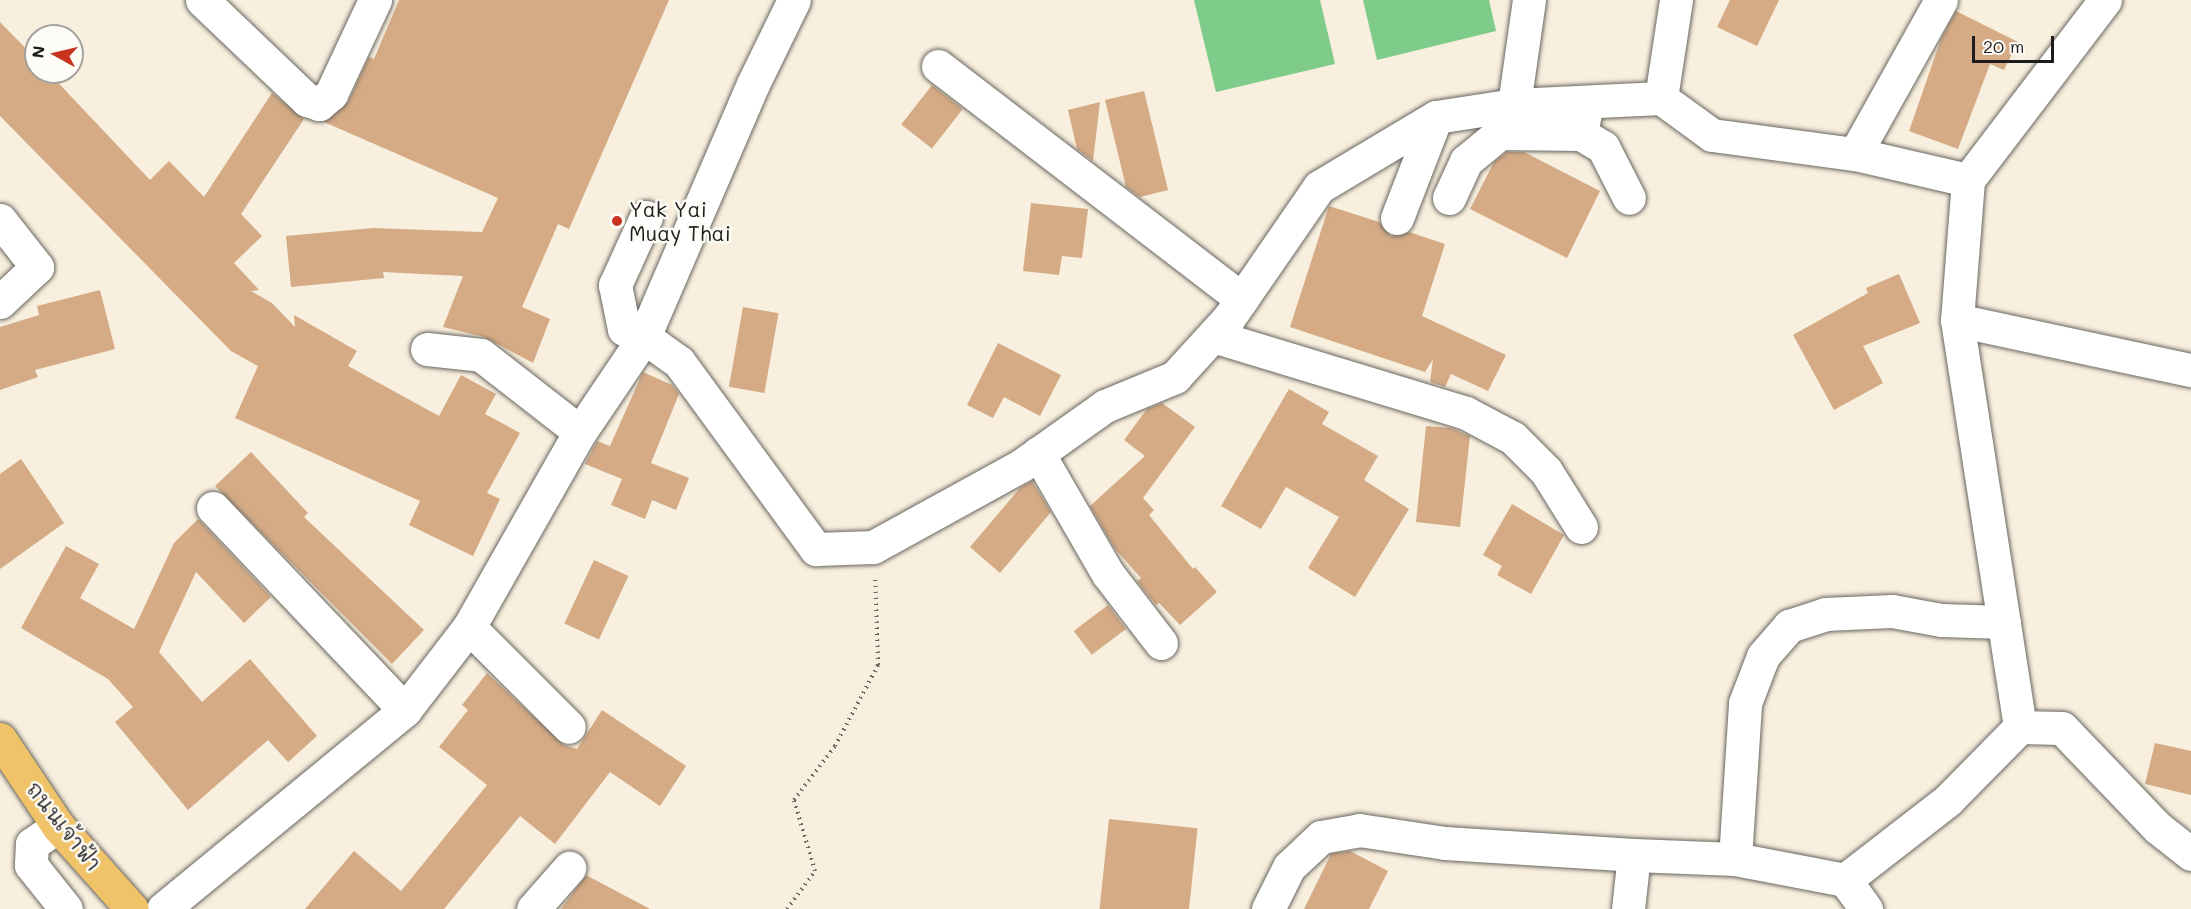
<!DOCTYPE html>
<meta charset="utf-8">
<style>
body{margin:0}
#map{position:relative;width:2191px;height:909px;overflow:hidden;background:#f8efde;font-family:Mali,"Playpen Sans Thai",sans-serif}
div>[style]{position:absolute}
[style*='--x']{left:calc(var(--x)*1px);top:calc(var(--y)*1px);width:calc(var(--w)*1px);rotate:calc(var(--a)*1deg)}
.green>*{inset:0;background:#7fcb89}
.building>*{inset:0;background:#d4ab85;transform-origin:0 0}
.path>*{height:4px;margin-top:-2px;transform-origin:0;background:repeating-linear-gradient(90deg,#696660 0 1.5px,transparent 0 6px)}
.roads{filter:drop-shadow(0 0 2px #696660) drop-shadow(0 0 2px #696660)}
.minor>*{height:33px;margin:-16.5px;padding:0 16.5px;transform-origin:16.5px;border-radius:16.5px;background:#fff}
.major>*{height:33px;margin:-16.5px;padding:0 16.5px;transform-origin:16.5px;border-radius:16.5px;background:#f0c369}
.dots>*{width:16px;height:16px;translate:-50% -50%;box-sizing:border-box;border:3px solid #fdfcf7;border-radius:50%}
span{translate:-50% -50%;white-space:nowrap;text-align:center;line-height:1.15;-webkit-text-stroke:5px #fdfcf7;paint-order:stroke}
.poi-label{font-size:21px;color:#1c1c1c}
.left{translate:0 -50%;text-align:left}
.street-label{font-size:21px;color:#1c1c1c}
.north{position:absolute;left:24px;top:24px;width:60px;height:60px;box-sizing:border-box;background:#fdfcf7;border:2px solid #a3a29f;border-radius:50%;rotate:278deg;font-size:16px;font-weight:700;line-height:24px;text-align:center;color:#1c1c1c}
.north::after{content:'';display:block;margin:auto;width:21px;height:27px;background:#c8321e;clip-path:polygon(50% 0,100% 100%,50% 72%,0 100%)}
.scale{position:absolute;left:1972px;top:36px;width:82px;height:27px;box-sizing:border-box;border:3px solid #1c1c1c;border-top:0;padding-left:8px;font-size:18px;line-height:21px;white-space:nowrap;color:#1c1c1c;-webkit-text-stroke:4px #fdfcf7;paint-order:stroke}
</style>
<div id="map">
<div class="green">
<div style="clip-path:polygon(1194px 0,1320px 0,1335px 64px,1216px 92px)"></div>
<div style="clip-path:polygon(1363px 0,1489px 0,1496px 31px,1377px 60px)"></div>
</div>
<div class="building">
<div style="clip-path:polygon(399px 0,669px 0,569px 229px,558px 224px,522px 307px,550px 319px,533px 363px,484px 337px,443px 327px,463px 276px,383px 272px,384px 278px,291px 287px,286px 236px,373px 228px,482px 232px,498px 198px,324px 122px,348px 102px,369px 57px,374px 59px)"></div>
<div style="clip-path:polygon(1730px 0,1779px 0,1757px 46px,1717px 27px)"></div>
<div style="clip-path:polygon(1956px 11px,2018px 42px,2004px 70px,1990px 64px,1958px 149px,1909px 131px,1941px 39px)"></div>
<div style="clip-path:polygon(0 22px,36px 59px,36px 72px,48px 72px,150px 180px,169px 161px,204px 197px,272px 93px,304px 119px,241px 214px,262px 236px,234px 263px,259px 290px,251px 291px,272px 303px,295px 327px,294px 315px,357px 351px,348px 366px,439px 416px,461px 375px,496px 394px,485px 414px,520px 433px,487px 493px,500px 499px,473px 556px,409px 525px,420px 501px,235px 418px,258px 366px,231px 351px,0 116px)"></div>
<div style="left:932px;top:85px;width:39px;height:50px;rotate:38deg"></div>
<div style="clip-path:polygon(1144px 91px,1168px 190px,1140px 197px,1126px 187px,1105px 100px)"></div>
<div style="clip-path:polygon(1100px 102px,1093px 161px,1077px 149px,1068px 110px)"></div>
<div style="clip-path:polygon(1507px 152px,1524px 152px,1600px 191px,1567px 258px,1470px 209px,1494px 162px)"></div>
<div style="clip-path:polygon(1031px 203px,1088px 209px,1082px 258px,1062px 256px,1059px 275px,1023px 271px)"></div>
<div style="clip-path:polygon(1329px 206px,1379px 222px,1391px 236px,1409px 232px,1445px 244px,1422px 316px,1506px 355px,1488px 391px,1451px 374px,1445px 387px,1430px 382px,1433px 359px,1425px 372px,1290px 327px)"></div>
<div style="clip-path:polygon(1899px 274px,1920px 323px,1863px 346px,1883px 383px,1834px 410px,1793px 335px,1868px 293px,1866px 288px)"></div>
<div style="clip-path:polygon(100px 290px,115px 349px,35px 370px,38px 377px,0 390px,0 327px,39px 315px,37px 306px)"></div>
<div style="left:743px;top:307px;width:36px;height:81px;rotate:10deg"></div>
<div style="clip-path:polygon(998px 343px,1061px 375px,1040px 416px,1004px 397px,993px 418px,967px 405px)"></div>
<div style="clip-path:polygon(643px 372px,672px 385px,679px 394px,651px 463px,689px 478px,676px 510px,652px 500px,645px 519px,611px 505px,622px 479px,585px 464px,597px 441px,610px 446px)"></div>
<div style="clip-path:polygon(1289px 389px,1329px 412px,1322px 424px,1378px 456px,1364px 480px,1409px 509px,1355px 597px,1308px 568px,1339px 517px,1286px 487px,1261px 529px,1221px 506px)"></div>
<div style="clip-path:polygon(1162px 403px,1195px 427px,1143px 498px,1154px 510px,1149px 515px,1193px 569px,1195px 567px,1217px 592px,1180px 625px,1159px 603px,1156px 605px,1137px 581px,1141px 578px,1115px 549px,1090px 506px,1145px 456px,1124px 440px,1147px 409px)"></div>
<div style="clip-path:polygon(1426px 426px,1451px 428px,1470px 436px,1460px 527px,1416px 522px)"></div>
<div style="clip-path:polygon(251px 452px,308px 513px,304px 517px,424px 630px,392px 664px,215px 486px)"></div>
<div style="clip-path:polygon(21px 459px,64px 523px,0 569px,0 474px)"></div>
<div style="clip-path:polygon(1032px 481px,1051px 512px,1000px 573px,970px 547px,1020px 488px)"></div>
<div style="clip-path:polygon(1512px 504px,1564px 535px,1531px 594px,1497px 575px,1502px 566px,1483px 555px)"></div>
<div style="clip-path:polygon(198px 519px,271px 597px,244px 623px,196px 572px,159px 652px,202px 702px,250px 659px,317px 736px,288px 762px,268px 740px,188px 810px,115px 722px,133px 707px,108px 679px,21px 628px,66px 546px,99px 564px,80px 598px,134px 629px,174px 543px)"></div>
<div style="left:594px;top:560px;width:38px;height:70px;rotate:25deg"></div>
<div style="left:1108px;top:605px;width:30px;height:43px;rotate:53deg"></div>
<div style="clip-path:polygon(487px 673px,564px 745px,577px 749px,602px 710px,686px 766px,660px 806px,610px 772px,555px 844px,520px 816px,444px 909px,305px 909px,354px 851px,401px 891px,487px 785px,439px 747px,468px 710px,462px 705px)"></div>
<div style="clip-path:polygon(2155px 743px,2191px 751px,2191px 795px,2145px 784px)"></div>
<div style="left:1109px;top:819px;width:89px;height:91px;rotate:6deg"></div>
<div style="clip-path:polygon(1350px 851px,1388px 871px,1369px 909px,1304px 909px,1331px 854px)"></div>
<div style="clip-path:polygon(586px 875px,650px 909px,561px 909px)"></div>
</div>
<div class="path">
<div style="--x:787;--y:909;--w:47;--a:-53.6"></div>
<div style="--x:815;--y:871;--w:74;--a:-106.5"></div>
<div style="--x:794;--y:800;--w:68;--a:-52.8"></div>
<div style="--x:835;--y:746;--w:92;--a:-62"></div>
<div style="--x:878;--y:665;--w:90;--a:-91.9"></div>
</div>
<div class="roads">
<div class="minor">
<div style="--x:202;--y:0;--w:145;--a:43.6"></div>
<div style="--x:307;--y:100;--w:13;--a:18"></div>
<div style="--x:319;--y:104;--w:16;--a:-40"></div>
<div style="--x:331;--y:94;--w:104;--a:-64.9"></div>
<div style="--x:938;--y:66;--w:383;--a:37.5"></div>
<div style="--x:1661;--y:98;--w:99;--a:-81.3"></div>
<div style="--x:1514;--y:105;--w:106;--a:-81.9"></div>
<div style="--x:1585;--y:113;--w:21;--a:101"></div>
<div style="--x:1581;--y:134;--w:26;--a:31"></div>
<div style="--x:1603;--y:147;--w:57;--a:63"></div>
<div style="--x:1855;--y:154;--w:176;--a:-60.8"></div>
<div style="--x:1449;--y:198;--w:41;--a:-65.3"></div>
<div style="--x:1466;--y:161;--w:44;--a:-39.5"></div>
<div style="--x:1500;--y:133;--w:81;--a:0.7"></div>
<div style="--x:646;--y:217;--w:75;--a:114.5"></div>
<div style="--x:615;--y:285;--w:45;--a:78.4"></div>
<div style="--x:624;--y:329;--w:22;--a:22"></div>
<div style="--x:644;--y:337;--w:275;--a:-66.7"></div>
<div style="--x:753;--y:84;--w:93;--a:-64"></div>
<div style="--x:1397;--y:218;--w:108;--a:-68.9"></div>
<div style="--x:0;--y:220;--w:60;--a:51.8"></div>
<div style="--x:37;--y:267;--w:51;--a:136.6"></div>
<div style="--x:1957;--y:320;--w:239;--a:12.1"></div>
<div style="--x:1213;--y:336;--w:264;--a:16.9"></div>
<div style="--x:1466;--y:413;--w:53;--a:28"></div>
<div style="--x:1513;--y:438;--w:47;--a:45"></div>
<div style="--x:1546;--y:471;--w:66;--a:58"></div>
<div style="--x:427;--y:349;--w:54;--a:6.3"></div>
<div style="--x:481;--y:355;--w:125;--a:37.9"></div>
<div style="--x:1038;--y:453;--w:140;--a:60"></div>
<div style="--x:1108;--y:574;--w:87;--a:52.5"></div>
<div style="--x:213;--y:508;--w:279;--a:46.5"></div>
<div style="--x:469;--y:627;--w:141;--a:45"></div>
<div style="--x:2020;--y:727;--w:42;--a:1.4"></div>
<div style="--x:2062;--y:728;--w:139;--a:46.2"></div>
<div style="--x:2158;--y:828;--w:42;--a:38.2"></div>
<div style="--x:58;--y:826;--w:32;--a:145"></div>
<div style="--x:32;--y:844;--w:21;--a:93"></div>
<div style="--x:31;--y:865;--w:56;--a:51.5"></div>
<div style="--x:1735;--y:859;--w:156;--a:-86.3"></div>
<div style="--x:1745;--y:703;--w:50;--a:-69"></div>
<div style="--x:1763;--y:656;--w:40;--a:-49"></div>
<div style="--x:1789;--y:626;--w:38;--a:-18"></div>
<div style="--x:1825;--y:614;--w:67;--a:-2.6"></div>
<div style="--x:1892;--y:611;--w:50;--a:10.4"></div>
<div style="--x:1941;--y:620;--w:63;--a:1.8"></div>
<div style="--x:1845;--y:880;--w:130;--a:-37.8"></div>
<div style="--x:1948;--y:800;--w:103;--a:-45.4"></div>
<div style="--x:2020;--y:727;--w:412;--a:-98.8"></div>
<div style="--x:1957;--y:320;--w:140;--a:-85.5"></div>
<div style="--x:1968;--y:180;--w:226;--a:-52.7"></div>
<div style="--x:163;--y:909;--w:313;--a:-39.4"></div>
<div style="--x:405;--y:710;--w:105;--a:-52.4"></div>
<div style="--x:469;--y:627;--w:224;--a:-60.4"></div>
<div style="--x:580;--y:432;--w:115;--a:-56"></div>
<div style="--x:644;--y:337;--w:43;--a:35.5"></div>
<div style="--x:679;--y:362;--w:232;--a:53.8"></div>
<div style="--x:816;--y:549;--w:57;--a:-2"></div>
<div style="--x:873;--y:547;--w:170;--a:-28.8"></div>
<div style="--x:1022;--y:465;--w:102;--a:-35.4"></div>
<div style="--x:1105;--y:406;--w:76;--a:-22.5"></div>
<div style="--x:1175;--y:377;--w:79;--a:-47.6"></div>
<div style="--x:1228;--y:319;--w:160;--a:-55.4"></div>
<div style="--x:1319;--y:187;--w:136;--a:-30.9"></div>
<div style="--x:1436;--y:117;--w:79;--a:-8.7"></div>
<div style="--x:1514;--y:105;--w:147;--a:-2.7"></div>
<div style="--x:1661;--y:98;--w:63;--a:36"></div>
<div style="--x:1712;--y:135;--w:144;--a:7.6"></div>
<div style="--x:1855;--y:154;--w:116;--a:13"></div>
<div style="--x:533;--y:909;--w:55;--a:-48.7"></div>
<div style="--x:1268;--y:909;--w:47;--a:-63.4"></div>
<div style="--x:1289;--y:867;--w:44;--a:-43.2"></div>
<div style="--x:1321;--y:837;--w:39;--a:-10"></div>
<div style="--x:1359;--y:830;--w:87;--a:8.6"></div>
<div style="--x:1445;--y:843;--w:189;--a:3.6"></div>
<div style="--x:1628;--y:909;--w:54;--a:-83.7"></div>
<div style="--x:1634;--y:855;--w:101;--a:2.3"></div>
<div style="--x:1735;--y:859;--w:112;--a:10.8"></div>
<div style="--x:1845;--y:880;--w:36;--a:54"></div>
</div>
<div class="major">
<div style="--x:0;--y:739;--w:105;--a:56.3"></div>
<div style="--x:58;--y:826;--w:111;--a:48.3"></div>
</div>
</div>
<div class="dots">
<div style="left:617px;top:221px;background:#c8321e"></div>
</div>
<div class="poi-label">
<span class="left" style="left:629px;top:221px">Yak Yai<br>Muay Thai</span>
</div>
<div class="street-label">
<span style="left:64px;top:826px;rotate:52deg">ถนนเจ้าฟ้า</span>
</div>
<div class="north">N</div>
<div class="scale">20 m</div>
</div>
